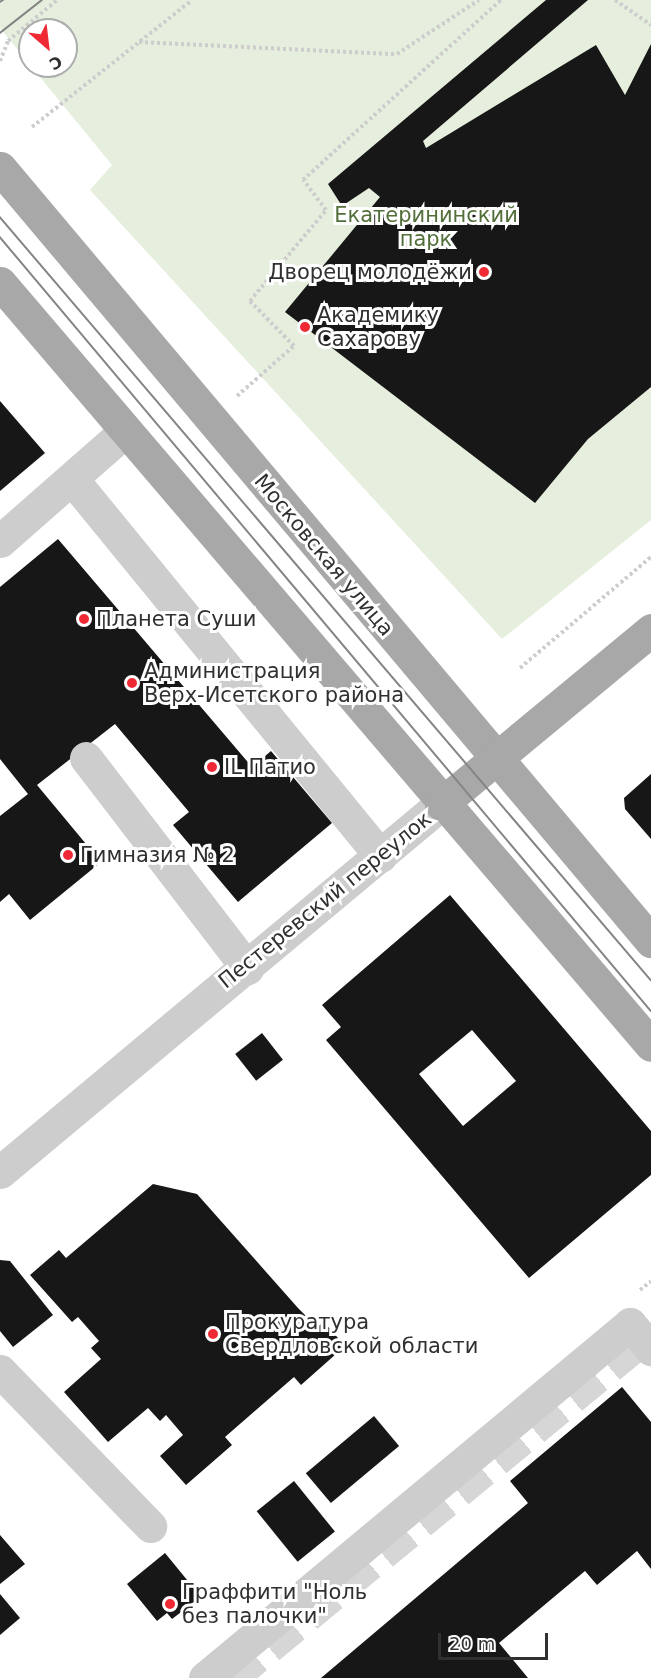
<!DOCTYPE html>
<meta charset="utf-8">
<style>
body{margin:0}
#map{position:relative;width:651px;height:1678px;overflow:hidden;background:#fff;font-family:"DejaVu Sans",sans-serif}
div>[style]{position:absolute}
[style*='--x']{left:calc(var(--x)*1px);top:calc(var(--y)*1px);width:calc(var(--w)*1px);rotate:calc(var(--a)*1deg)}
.green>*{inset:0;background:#e6eedd}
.building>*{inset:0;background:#171717;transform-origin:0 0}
.minor-tunnel>*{height:33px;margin-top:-16.5px;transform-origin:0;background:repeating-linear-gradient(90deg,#d6d6d6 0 33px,transparent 0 49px)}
.path>*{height:4px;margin-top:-2px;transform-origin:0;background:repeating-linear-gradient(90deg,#cdcdcd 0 3px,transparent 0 6px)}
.minor>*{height:33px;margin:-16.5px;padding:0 16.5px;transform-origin:16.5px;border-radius:16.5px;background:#cdcdcd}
.major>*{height:33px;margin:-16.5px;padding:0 16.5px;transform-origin:16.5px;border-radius:16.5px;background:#a8a8a8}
.tram>*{height:1.5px;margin:-0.75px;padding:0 0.75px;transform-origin:0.75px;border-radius:0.75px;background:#858585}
.dots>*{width:16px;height:16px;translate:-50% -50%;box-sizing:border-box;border:3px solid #fff;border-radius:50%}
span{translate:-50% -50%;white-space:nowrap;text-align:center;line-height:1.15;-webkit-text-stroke:6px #fff;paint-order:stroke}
.park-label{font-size:21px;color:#526f3a}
.poi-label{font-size:21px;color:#303030}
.right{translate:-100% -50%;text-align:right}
.left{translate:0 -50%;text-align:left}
.street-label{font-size:21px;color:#303030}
.north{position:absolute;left:18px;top:18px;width:60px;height:60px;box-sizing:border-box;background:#fff;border:2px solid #acacac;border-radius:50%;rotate:152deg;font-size:16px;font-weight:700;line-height:24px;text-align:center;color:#303030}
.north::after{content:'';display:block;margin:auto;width:21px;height:27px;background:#ef2a35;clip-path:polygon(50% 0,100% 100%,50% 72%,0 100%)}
.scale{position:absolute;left:438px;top:1633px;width:110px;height:27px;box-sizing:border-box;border:3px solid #303030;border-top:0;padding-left:8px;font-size:18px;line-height:21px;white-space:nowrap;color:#303030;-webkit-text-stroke:4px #fff;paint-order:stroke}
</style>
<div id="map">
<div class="green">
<div style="clip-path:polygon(0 0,651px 0,651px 520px,502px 639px,90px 190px,112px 165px,31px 66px,66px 66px,66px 30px,30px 30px,30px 65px,0 28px)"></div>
</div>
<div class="building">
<div style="clip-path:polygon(546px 0,588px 0,423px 141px,426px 148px,596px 45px,625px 95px,651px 44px,651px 387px,588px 439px,535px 503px,285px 312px,380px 197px,369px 188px,342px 206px,328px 184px)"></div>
<div style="clip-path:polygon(0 401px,45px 453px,0 491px)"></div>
<div style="clip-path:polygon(58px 539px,252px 767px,271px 751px,332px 823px,238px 902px,173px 825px,189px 812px,115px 724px,37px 785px,101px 862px,30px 920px,9px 894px,0 902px,0 816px,28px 794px,0 759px,0 587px)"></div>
<div style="clip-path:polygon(651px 774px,651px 839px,625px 809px,624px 798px)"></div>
<div style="clip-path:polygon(evenodd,450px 895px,651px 1131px,651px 1175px,529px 1278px,326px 1040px,341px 1027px,322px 1005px,450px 895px,472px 1030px,516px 1081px,463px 1126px,419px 1074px,472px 1030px)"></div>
<div style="left:262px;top:1033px;width:34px;height:34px;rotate:52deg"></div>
<div style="clip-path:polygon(153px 1184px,197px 1194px,298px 1308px,317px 1327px,324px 1322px,345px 1346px,301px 1385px,294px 1377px,225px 1437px,232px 1445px,186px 1485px,160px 1456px,183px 1435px,166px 1415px,160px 1421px,148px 1408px,108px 1442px,64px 1392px,101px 1359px,91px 1348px,99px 1341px,78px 1317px,72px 1322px,30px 1275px,59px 1250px,66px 1258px)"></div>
<div style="clip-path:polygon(0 1260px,10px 1261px,53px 1315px,13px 1347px,0 1331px)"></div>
<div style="clip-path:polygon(622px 1387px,651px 1422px,651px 1569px,637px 1551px,597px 1585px,585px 1571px,499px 1643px,528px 1678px,321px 1678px,528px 1503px,510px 1481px)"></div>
<div style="left:374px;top:1416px;width:39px;height:89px;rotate:50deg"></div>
<div style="left:294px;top:1481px;width:65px;height:48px;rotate:51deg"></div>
<div style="clip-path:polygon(0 1535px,25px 1564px,0 1584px)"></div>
<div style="clip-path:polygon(165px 1553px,201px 1597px,172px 1619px,167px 1613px,157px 1621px,127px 1584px)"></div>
<div style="clip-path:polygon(0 1594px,20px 1618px,0 1635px)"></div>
</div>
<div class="minor-tunnel">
<div style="--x:231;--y:1678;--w:543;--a:-39.47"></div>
</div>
<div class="path">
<div style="--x:615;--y:0;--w:44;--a:34.8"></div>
<div style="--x:139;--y:42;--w:258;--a:2.7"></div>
<div style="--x:397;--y:54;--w:98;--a:-33.4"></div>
<div style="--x:0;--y:61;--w:22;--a:-68"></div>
<div style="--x:8;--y:41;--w:64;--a:-39.9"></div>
<div style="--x:32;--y:127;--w:204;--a:-38.4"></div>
<div style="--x:237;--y:396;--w:76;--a:-41.3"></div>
<div style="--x:294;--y:346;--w:63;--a:-134.4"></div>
<div style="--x:250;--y:301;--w:119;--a:-50.1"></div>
<div style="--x:326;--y:210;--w:38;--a:-127"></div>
<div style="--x:303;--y:180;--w:268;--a:-42.3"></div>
<div style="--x:520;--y:668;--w:172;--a:-40.3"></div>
<div style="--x:640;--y:1290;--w:14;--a:-39"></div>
</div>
<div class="minor">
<div style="--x:72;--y:479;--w:487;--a:50.7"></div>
<div style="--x:0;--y:541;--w:167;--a:-41.3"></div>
<div style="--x:86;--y:758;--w:265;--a:52.5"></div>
<div style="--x:0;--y:1172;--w:574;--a:-39.84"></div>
<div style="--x:0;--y:1371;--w:216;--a:45.9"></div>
<div style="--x:205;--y:1678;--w:553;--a:-39.79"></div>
<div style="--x:630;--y:1324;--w:33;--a:50"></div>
</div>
<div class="major">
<div style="--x:0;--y:168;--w:1011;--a:49.9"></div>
<div style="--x:0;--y:283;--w:1002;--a:49.49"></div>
<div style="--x:441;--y:804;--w:273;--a:-39.6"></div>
</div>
<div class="tram">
<div style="--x:0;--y:2;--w:4;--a:-34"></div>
<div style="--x:0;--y:33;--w:53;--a:-38.2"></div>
<div style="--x:0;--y:217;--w:1003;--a:49.53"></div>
<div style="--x:0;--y:237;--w:1011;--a:49.93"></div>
</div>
<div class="dots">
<div style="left:484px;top:272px;background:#ef2a35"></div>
<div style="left:305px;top:327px;background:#ef2a35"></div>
<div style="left:84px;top:619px;background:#ef2a35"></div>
<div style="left:132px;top:683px;background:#ef2a35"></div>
<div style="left:212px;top:767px;background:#ef2a35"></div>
<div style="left:68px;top:855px;background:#ef2a35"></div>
<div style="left:213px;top:1334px;background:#ef2a35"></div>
<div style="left:170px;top:1604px;background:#ef2a35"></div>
</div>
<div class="park-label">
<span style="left:426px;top:227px">Екатерининский<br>парк</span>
</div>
<div class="poi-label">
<span class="right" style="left:472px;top:272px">Дворец молодёжи</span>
<span class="left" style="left:317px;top:327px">Академику<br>Сахарову</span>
<span class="left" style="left:96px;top:619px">Планета Суши</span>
<span class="left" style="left:144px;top:683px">Администрация<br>Верх-Исетского района</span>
<span class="left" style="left:224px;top:767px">IL Патио</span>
<span class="left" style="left:80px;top:855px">Гимназия № 2</span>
<span class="left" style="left:225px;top:1334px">Прокуратура<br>Свердловской области</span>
<span class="left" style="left:182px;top:1604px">Граффити "Ноль<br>без палочки"</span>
</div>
<div class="street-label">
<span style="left:324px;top:555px;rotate:50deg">Московская улица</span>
<span style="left:325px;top:900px;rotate:-39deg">Пестеревский переулок</span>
</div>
<div class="north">С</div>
<div class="scale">20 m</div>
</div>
